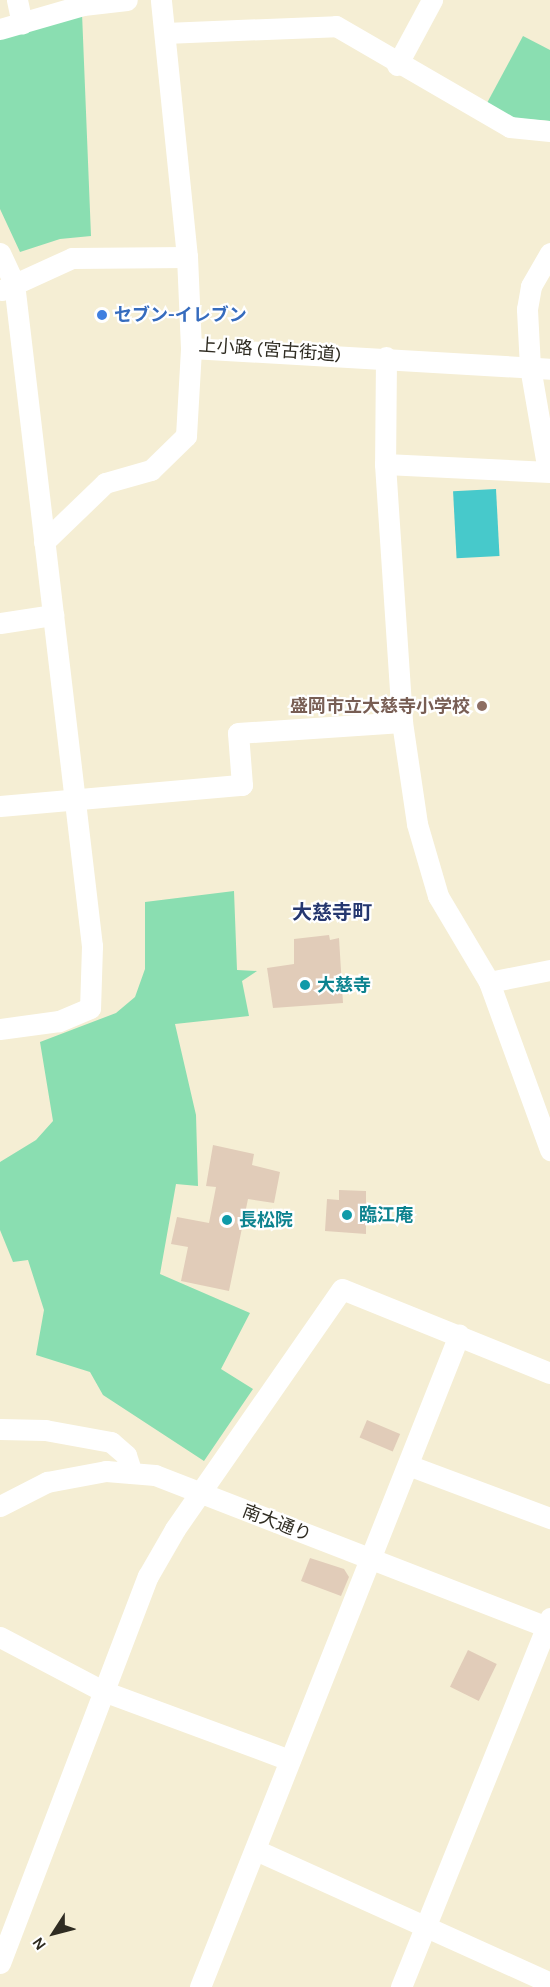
<!DOCTYPE html>
<meta charset="utf-8">
<style>
body{margin:0}
#map{position:relative;width:550px;height:1987px;overflow:hidden;background:#f5eed4;font-family:Karla,"Noto Sans JP",sans-serif}
div>[style]{position:absolute}
[style*='--x']{left:calc(var(--x)*1px);top:calc(var(--y)*1px);width:calc(var(--w)*1px);rotate:calc(var(--a)*1deg)}
.green>*{inset:0;background:#8adeb1}
.water>*{inset:0;background:#47c9cb;transform-origin:0 0}
.building>*{inset:0;background:#e1ccb9;transform-origin:0 0}
.minor>*{height:21px;margin:-10.5px;padding:0 10.5px;transform-origin:10.5px;border-radius:10.5px;background:#fff}
.dots>*{width:16px;height:16px;translate:-50% -50%;box-sizing:border-box;border:3px solid #fff;border-radius:50%}
span{translate:-50% -50%;white-space:nowrap;text-align:center;line-height:1.15;-webkit-text-stroke:4.5px #fff;paint-order:stroke}
.shop-label{font-size:18px;color:#366cbe;font-weight:700}
.left{translate:0 -50%;text-align:left}
.street-label{font-size:18px;color:#2f2c22}
.education-label{font-size:18px;color:#785e54;font-weight:700}
.right{translate:-100% -50%;text-align:right}
.culture-label{font-size:18px;color:#0d838f;font-weight:700}
.neighbourhood-label{font-size:20px;color:#25376f;font-weight:700}
.north{position:absolute;left:24px;top:1903px;width:60px;height:60px;-webkit-text-stroke:4px #fff;paint-order:stroke;rotate:234deg;font-size:16px;font-weight:700;line-height:24px;text-align:center;color:#2f2c22}
.north::after{content:'';display:block;margin:auto;width:21px;height:27px;background:#2f2c22;clip-path:polygon(50% 0,100% 100%,50% 72%,0 100%)}
</style>
<div id="map">
<div class="green">
<div style="clip-path:polygon(82px 13px,91px 236px,60px 239px,20px 252px,0 209px,0 36px)"></div>
<div style="clip-path:polygon(523px 36px,550px 50px,550px 121px,512px 118px,487px 103px)"></div>
<div style="clip-path:polygon(234px 891px,237px 970px,257px 971px,242px 981px,249px 1016px,175px 1024px,196px 1115px,198px 1186px,176px 1184px,160px 1274px,250px 1313px,221px 1369px,253px 1389px,204px 1461px,103px 1395px,90px 1372px,36px 1355px,44px 1310px,28px 1260px,13px 1262px,0 1230px,0 1162px,36px 1140px,53px 1121px,40px 1042px,116px 1013px,135px 997px,145px 969px,145px 902px)"></div>
</div>
<div class="water">
<div style="left:496px;top:489px;width:67px;height:43px;rotate:87deg"></div>
</div>
<div class="building">
<div style="clip-path:polygon(329px 935px,330px 940px,339px 938px,343px 1003px,273px 1008px,267px 968px,294px 964px,294px 939px)"></div>
<div style="clip-path:polygon(213px 1145px,254px 1154px,252px 1165px,280px 1172px,274px 1203px,248px 1199px,229px 1291px,181px 1281px,188px 1247px,171px 1244px,177px 1217px,209px 1223px,216px 1187px,206px 1186px)"></div>
<div style="clip-path:polygon(339px 1190px,366px 1191px,366px 1234px,325px 1231px,327px 1199px,339px 1200px)"></div>
<div style="left:367px;top:1420px;width:36px;height:19px;rotate:23deg"></div>
<div style="clip-path:polygon(310px 1558px,344px 1569px,349px 1577px,341px 1596px,301px 1581px)"></div>
<div style="left:468px;top:1650px;width:32px;height:41px;rotate:26deg"></div>
</div>
<div class="minor">
<div style="--x:17;--y:0;--w:24;--a:78"></div>
<div style="--x:0;--y:29;--w:86;--a:-16.1"></div>
<div style="--x:83;--y:5;--w:44;--a:-6.5"></div>
<div style="--x:165;--y:33;--w:171;--a:-2.3"></div>
<div style="--x:336;--y:26;--w:201;--a:30.1"></div>
<div style="--x:510;--y:127;--w:40;--a:5.7"></div>
<div style="--x:397;--y:65;--w:74;--a:-61.7"></div>
<div style="--x:0;--y:253;--w:33;--a:65"></div>
<div style="--x:14;--y:283;--w:668;--a:83.29"></div>
<div style="--x:92;--y:946;--w:62;--a:91.8"></div>
<div style="--x:90;--y:1008;--w:34;--a:157"></div>
<div style="--x:59;--y:1021;--w:60;--a:172.3"></div>
<div style="--x:2;--y:290;--w:77;--a:-24.6"></div>
<div style="--x:72;--y:258;--w:115;--a:-0.5"></div>
<div style="--x:191;--y:348;--w:360;--a:3.3"></div>
<div style="--x:386;--y:357;--w:107;--a:90.5"></div>
<div style="--x:385;--y:464;--w:259;--a:86.2"></div>
<div style="--x:402;--y:722;--w:103;--a:81.6"></div>
<div style="--x:417;--y:824;--w:75;--a:73.7"></div>
<div style="--x:438;--y:896;--w:100;--a:59.3"></div>
<div style="--x:489;--y:982;--w:179;--a:70"></div>
<div style="--x:385;--y:464;--w:165;--a:2.8"></div>
<div style="--x:548;--y:471;--w:106;--a:-99.8"></div>
<div style="--x:530;--y:367;--w:58;--a:-93"></div>
<div style="--x:527;--y:309;--w:23;--a:-80"></div>
<div style="--x:531;--y:286;--w:38;--a:-60"></div>
<div style="--x:44;--y:542;--w:85;--a:-44"></div>
<div style="--x:105;--y:483;--w:48;--a:-15.8"></div>
<div style="--x:151;--y:470;--w:49;--a:-44.2"></div>
<div style="--x:186;--y:436;--w:88;--a:-86.7"></div>
<div style="--x:191;--y:348;--w:91;--a:-92.5"></div>
<div style="--x:187;--y:257;--w:258;--a:-95.8"></div>
<div style="--x:0;--y:623;--w:54;--a:-8.6"></div>
<div style="--x:0;--y:806;--w:243;--a:-5"></div>
<div style="--x:242;--y:785;--w:52;--a:-94.4"></div>
<div style="--x:238;--y:733;--w:164;--a:-3.8"></div>
<div style="--x:489;--y:982;--w:62;--a:-11.1"></div>
<div style="--x:0;--y:1429;--w:45;--a:1.3"></div>
<div style="--x:45;--y:1430;--w:67;--a:10.3"></div>
<div style="--x:111;--y:1442;--w:20;--a:41"></div>
<div style="--x:126;--y:1455;--w:19;--a:72"></div>
<div style="--x:408;--y:1465;--w:152;--a:20.5"></div>
<div style="--x:0;--y:1506;--w:53;--a:-27.1"></div>
<div style="--x:47;--y:1482;--w:60;--a:-10.6"></div>
<div style="--x:106;--y:1471;--w:49;--a:4.7"></div>
<div style="--x:155;--y:1475;--w:424;--a:21.2"></div>
<div style="--x:0;--y:1637;--w:116;--a:27.7"></div>
<div style="--x:103;--y:1691;--w:199;--a:20.3"></div>
<div style="--x:256;--y:1850;--w:323;--a:24.3"></div>
<div style="--x:0;--y:1963;--w:414;--a:-69.1"></div>
<div style="--x:148;--y:1576;--w:54;--a:-60.1"></div>
<div style="--x:175;--y:1529;--w:292;--a:-55.2"></div>
<div style="--x:342;--y:1289;--w:224;--a:22"></div>
<div style="--x:200;--y:1987;--w:702;--a:-68.34"></div>
<div style="--x:401;--y:1987;--w:398;--a:-68"></div>
</div>
<div class="dots">
<div style="left:102px;top:315px;background:#3f7fe0"></div>
<div style="left:482px;top:706px;background:#8d6e63"></div>
<div style="left:305px;top:985px;background:#0f9aa8"></div>
<div style="left:347px;top:1215px;background:#0f9aa8"></div>
<div style="left:227px;top:1220px;background:#0f9aa8"></div>
</div>
<div class="shop-label">
<span class="left" style="left:114px;top:315px">セブン-イレブン</span>
</div>
<div class="street-label">
<span style="left:270px;top:350px;rotate:4deg">上小路 (宮古街道)</span>
<span style="left:277px;top:1523px;rotate:21deg">南大通り</span>
</div>
<div class="education-label">
<span class="right" style="left:470px;top:706px">盛岡市立大慈寺小学校</span>
</div>
<div class="culture-label">
<span class="left" style="left:317px;top:985px">大慈寺</span>
<span class="left" style="left:359px;top:1215px">臨江庵</span>
<span class="left" style="left:239px;top:1220px">長松院</span>
</div>
<div class="neighbourhood-label">
<span style="left:332px;top:912px">大慈寺町</span>
</div>
<div class="north">N</div>
</div>
